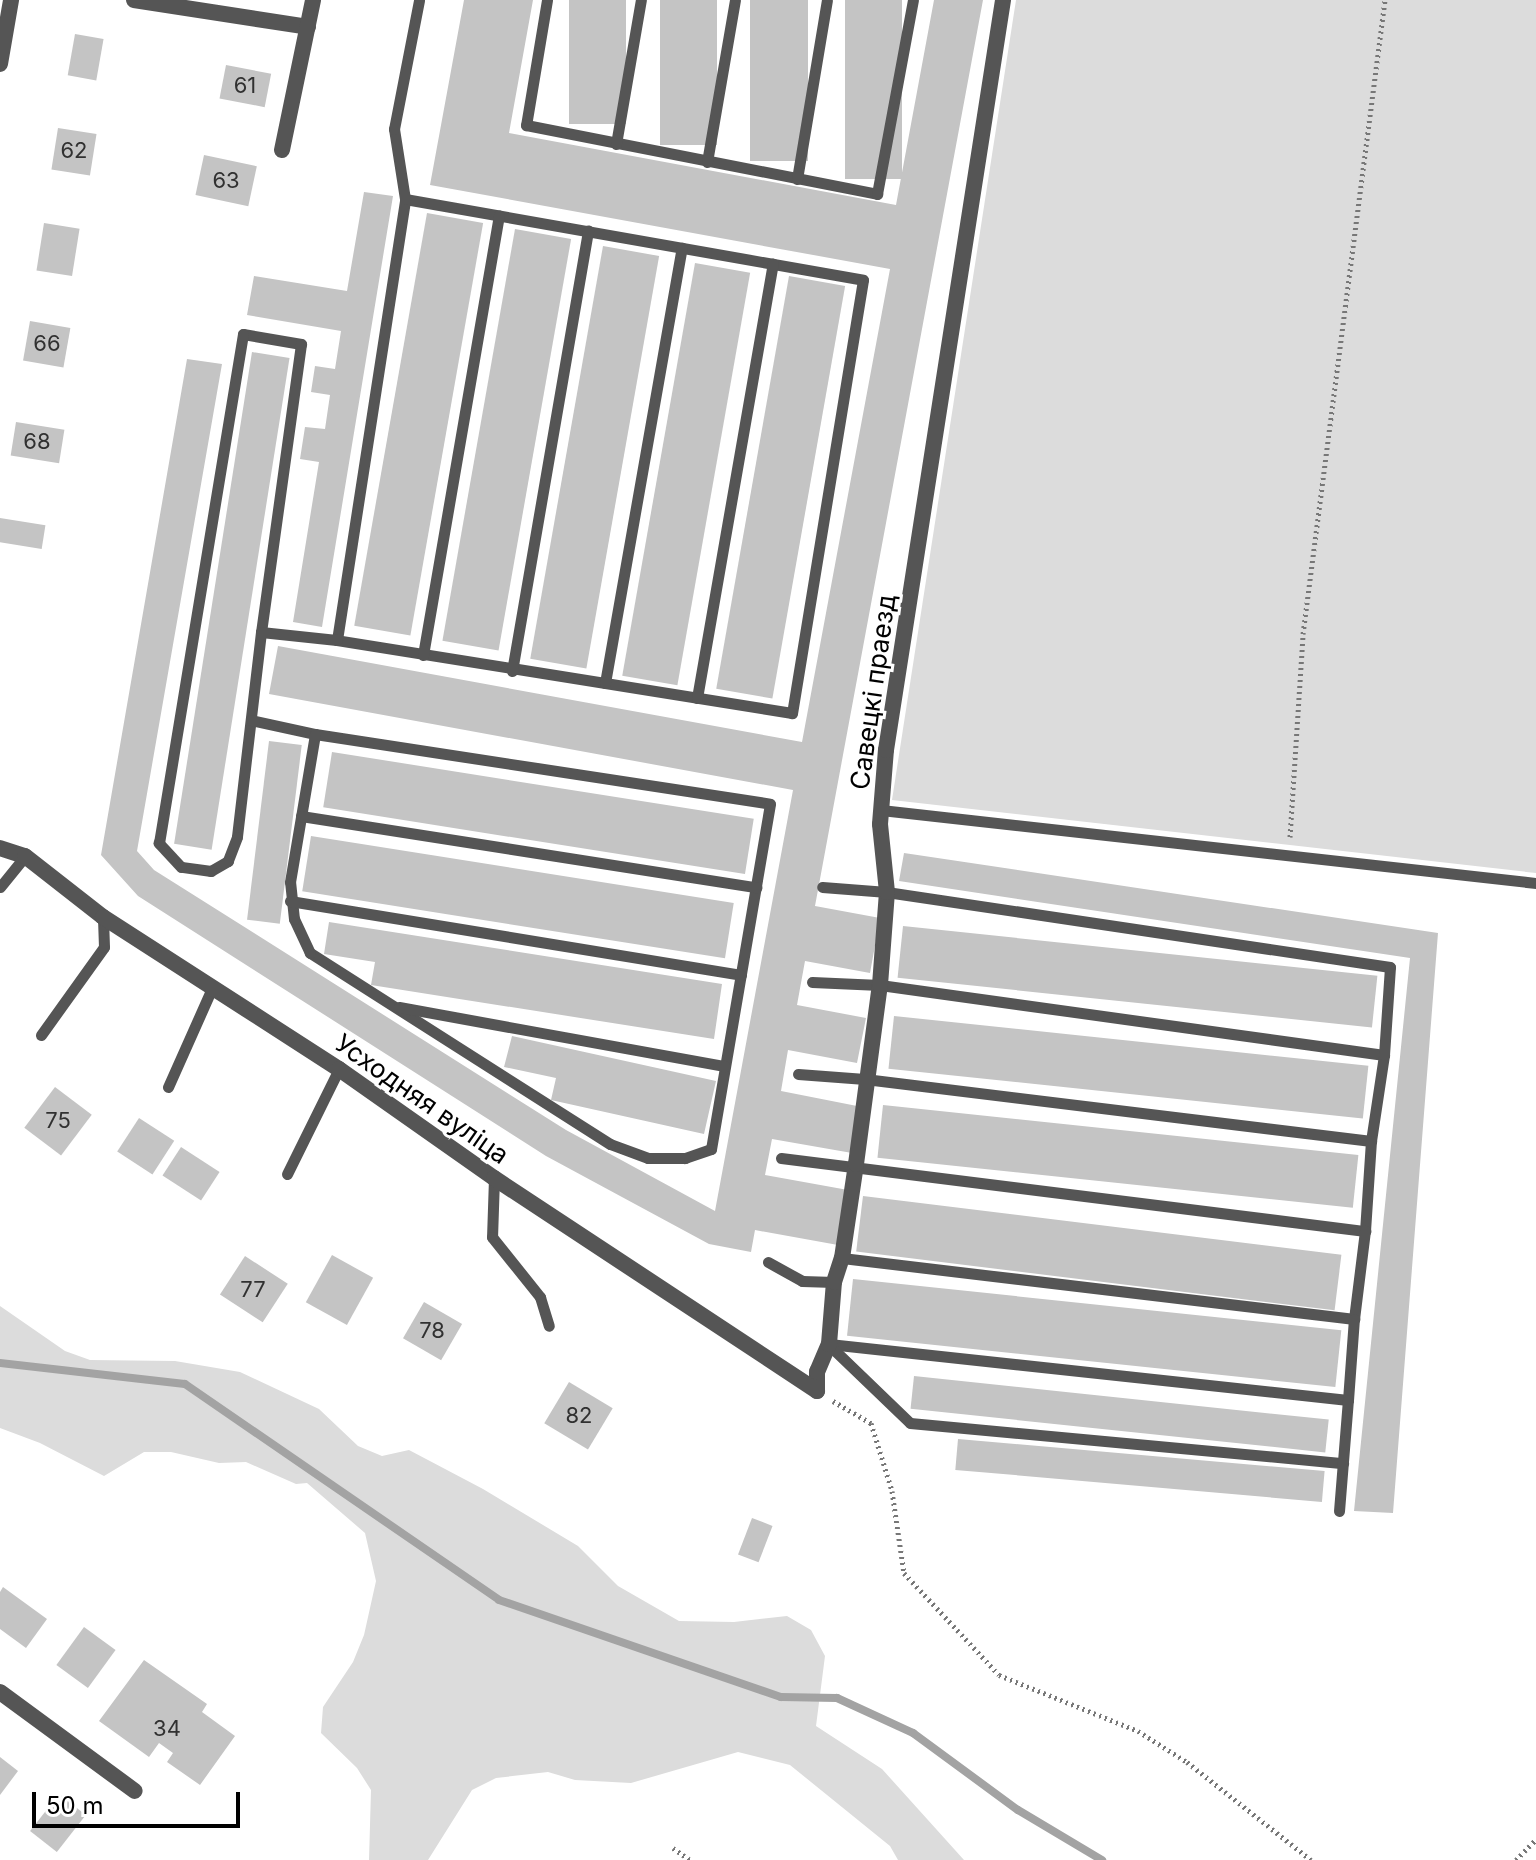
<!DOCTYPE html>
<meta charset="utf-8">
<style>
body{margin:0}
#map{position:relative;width:1536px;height:1860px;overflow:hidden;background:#fff;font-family:Inter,sans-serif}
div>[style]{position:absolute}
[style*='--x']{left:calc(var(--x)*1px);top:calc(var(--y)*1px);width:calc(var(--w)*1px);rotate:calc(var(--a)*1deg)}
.green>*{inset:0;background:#dcdcdc}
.stream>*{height:8px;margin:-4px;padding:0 4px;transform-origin:4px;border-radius:4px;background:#a3a3a3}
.building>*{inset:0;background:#c4c4c4;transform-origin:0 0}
.path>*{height:5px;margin-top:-2.5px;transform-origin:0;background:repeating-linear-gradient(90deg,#777 0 2px,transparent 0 6px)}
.lane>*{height:11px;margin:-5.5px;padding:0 5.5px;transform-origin:5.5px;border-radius:5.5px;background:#555}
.street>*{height:16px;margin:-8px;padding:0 8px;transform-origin:8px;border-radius:8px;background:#555}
span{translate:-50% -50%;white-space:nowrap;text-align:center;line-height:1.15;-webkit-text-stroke:6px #fff;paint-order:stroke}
.number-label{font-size:22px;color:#313131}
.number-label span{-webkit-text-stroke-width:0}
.street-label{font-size:26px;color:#000}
.scale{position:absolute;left:32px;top:1792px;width:208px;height:36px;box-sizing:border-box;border:4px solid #000;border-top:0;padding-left:10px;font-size:24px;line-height:28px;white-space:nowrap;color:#000;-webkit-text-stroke:6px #fff;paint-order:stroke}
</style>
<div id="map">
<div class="green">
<div style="clip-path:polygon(1016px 0,1536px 0,1536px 873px,892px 800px)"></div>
<div style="clip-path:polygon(0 1306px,65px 1351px,90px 1360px,175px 1361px,240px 1372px,319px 1409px,358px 1446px,382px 1456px,409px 1450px,483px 1489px,578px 1546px,618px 1586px,679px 1621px,734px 1622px,787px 1616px,811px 1630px,825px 1656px,816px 1726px,882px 1769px,964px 1860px,898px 1860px,890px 1846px,790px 1765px,738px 1752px,631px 1783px,575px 1780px,548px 1772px,496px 1778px,472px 1790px,428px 1860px,369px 1860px,371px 1790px,357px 1768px,321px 1733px,323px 1707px,353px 1662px,364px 1635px,376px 1581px,365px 1533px,307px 1483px,296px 1484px,246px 1462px,219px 1463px,171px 1452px,144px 1452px,104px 1476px,40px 1443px,0 1428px)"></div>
</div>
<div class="stream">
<div style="--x:0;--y:1363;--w:186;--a:6.5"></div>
<div style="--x:185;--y:1384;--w:381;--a:34.5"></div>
<div style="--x:499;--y:1600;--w:298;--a:19"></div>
<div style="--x:781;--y:1697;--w:56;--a:1"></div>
<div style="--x:837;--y:1698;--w:84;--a:24.7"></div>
<div style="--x:913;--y:1733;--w:130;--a:36.3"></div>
<div style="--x:1018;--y:1810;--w:98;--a:30.8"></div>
</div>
<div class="building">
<div style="clip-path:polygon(464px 0,533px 0,509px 133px,896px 205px,934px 0,983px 0,815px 906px,880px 918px,870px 973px,805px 961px,797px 1005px,866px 1018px,857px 1063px,788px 1050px,781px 1091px,857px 1106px,852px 1153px,772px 1139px,765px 1175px,848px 1190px,838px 1245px,755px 1230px,751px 1252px,709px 1244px,546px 1156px,138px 896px,101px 855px,187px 359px,222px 364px,137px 851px,154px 870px,566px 1130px,715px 1211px,793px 790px,269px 694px,278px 646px,802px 742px,890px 269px,430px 185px)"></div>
<div style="left:569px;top:0;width:57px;height:124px"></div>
<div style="left:660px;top:0;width:57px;height:145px"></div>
<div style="left:750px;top:0;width:58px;height:161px"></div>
<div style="left:845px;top:0;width:57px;height:179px"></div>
<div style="left:75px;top:34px;width:29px;height:42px;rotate:10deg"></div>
<div style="left:226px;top:65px;width:46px;height:34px;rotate:11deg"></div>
<div style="left:58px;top:128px;width:39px;height:42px;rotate:9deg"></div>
<div style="left:204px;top:155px;width:54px;height:41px;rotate:12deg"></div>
<div style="clip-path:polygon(364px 192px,393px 196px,322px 627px,293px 622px,319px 462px,300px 459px,305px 427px,325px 429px,330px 395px,311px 392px,315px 366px,335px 369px,341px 331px,247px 315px,254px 276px,347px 291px)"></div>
<div style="left:427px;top:213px;width:57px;height:419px;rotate:10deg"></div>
<div style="left:44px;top:223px;width:36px;height:48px;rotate:9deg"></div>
<div style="left:515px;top:229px;width:57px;height:418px;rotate:10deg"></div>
<div style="left:603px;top:246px;width:57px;height:419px;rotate:10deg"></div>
<div style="left:695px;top:263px;width:56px;height:419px;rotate:10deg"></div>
<div style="left:789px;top:276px;width:57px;height:419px;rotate:10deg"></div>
<div style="left:30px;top:321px;width:41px;height:40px;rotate:10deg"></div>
<div style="left:252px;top:352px;width:38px;height:498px;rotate:9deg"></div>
<div style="left:16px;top:422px;width:49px;height:34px;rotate:9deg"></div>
<div style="left:0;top:518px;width:46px;height:24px;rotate:9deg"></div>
<div style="left:269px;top:741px;width:33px;height:180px;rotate:7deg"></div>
<div style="left:332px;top:752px;width:427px;height:56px;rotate:9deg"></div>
<div style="left:311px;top:836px;width:428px;height:56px;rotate:9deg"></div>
<div style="clip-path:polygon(904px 853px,1438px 933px,1393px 1513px,1354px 1511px,1410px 958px,899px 881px)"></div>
<div style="clip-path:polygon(329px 922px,722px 984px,714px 1039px,371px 985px,375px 962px,324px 954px)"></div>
<div style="left:903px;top:926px;width:477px;height:52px;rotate:6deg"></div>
<div style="left:894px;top:1016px;width:477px;height:53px;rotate:6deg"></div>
<div style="clip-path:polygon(512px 1036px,716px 1081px,704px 1134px,551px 1100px,556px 1078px,504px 1067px)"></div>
<div style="left:55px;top:1087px;width:46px;height:51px;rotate:37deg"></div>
<div style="left:883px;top:1105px;width:478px;height:53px;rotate:6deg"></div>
<div style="left:139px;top:1118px;width:42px;height:40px;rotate:33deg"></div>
<div style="left:181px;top:1147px;width:46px;height:34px;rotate:33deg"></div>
<div style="left:863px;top:1196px;width:482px;height:56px;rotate:7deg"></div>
<div style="left:332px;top:1255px;width:47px;height:54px;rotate:29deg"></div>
<div style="left:245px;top:1256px;width:51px;height:46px;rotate:33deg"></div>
<div style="left:853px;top:1279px;width:491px;height:57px;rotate:6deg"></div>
<div style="left:424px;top:1302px;width:44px;height:42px;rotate:30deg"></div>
<div style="left:914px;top:1376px;width:417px;height:33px;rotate:6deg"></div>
<div style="left:569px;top:1382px;width:51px;height:48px;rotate:31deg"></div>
<div style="left:958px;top:1439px;width:368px;height:31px;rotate:5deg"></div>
<div style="left:752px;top:1518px;width:22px;height:39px;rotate:21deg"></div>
<div style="clip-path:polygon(3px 1587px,47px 1619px,26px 1648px,0 1629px,0 1592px)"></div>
<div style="left:84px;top:1627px;width:39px;height:47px;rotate:36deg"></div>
<div style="clip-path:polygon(144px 1660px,207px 1704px,202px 1712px,235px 1736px,200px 1785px,167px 1762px,173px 1753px,159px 1743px,149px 1757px,99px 1721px)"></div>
<div style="clip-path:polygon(0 1757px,18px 1771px,0 1795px)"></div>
<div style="left:59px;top:1794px;width:34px;height:47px;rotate:38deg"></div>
</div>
<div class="path">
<div style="--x:1290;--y:837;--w:203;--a:-86.3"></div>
<div style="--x:1303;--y:634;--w:639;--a:-82.63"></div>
<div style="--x:833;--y:1401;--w:44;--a:30.1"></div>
<div style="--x:871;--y:1423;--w:71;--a:72.8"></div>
<div style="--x:892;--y:1491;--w:83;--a:81.7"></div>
<div style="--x:904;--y:1573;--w:139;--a:47"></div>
<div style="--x:999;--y:1675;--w:150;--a:21.9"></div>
<div style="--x:1138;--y:1731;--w:58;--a:32.3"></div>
<div style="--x:1187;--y:1762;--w:158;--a:38.3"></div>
<div style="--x:673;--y:1848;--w:21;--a:35"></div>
<div style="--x:1516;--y:1860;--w:29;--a:-46"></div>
</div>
<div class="lane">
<div style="--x:547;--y:0;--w:127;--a:99.5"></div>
<div style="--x:526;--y:125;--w:358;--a:11.1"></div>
<div style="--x:877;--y:194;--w:197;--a:-79.5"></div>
<div style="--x:616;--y:144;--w:146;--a:-80.2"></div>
<div style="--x:707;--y:162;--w:164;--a:-80.2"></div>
<div style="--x:797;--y:179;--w:181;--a:-80.5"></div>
<div style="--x:405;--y:199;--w:465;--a:10"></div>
<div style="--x:863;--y:280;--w:439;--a:99.3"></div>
<div style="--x:792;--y:713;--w:461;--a:-170.9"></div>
<div style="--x:337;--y:640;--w:446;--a:-81.2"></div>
<div style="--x:405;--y:199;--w:71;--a:-98.9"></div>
<div style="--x:394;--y:129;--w:131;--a:-79"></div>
<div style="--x:243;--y:334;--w:59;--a:9.8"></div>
<div style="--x:301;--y:344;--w:291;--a:97.9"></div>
<div style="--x:261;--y:632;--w:206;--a:96.7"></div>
<div style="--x:237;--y:837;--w:26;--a:111"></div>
<div style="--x:228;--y:861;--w:20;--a:150"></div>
<div style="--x:211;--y:871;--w:30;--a:-172"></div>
<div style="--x:181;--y:867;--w:33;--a:-133"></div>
<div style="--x:159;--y:843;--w:516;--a:-80.63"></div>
<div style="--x:261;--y:632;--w:76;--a:6"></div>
<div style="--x:423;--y:655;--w:446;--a:-80.2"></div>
<div style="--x:512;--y:671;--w:447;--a:-80.2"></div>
<div style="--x:605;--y:683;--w:442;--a:-80"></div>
<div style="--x:697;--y:698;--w:441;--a:-80.1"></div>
<div style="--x:251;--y:720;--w:66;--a:12.3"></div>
<div style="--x:315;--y:734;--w:460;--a:8.7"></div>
<div style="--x:770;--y:804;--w:350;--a:99.7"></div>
<div style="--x:711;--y:1149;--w:28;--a:161"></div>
<div style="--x:685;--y:1158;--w:37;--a:180"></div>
<div style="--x:648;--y:1158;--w:40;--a:-159.8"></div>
<div style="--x:610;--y:1144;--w:356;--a:-147.5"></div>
<div style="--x:310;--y:953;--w:38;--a:-115"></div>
<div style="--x:294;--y:919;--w:37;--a:-96"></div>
<div style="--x:290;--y:882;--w:150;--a:-80.4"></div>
<div style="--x:881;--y:810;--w:659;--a:6.36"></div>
<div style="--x:301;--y:816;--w:461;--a:8.9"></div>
<div style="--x:0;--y:887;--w:40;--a:-51"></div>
<div style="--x:290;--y:901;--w:457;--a:9.3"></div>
<div style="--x:812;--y:982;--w:68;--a:2.5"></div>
<div style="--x:880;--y:985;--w:509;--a:7.91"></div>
<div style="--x:399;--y:1007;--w:331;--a:10.3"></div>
<div style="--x:41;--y:1035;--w:108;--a:-54.4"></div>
<div style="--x:104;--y:947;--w:30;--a:-92"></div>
<div style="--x:798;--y:1074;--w:67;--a:4.3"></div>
<div style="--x:865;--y:1079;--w:510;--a:6.99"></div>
<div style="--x:1371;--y:1141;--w:87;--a:-81.4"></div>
<div style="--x:1384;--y:1055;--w:88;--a:-86.1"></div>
<div style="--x:1390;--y:967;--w:509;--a:-171.52"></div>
<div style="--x:887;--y:892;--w:65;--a:-175.6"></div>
<div style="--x:168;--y:1087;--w:108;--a:-66"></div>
<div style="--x:781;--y:1158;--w:589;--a:7.13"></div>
<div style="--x:1365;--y:1231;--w:90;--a:-86.2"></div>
<div style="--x:287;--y:1174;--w:117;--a:-63.7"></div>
<div style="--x:494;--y:1178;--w:59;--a:91.9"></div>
<div style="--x:492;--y:1237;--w:77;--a:51.3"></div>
<div style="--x:540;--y:1297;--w:30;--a:73"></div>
<div style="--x:842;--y:1258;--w:516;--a:6.79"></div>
<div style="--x:1354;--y:1319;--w:89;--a:-82.9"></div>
<div style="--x:768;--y:1262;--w:39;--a:29"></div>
<div style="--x:802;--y:1281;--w:32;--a:2"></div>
<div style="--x:829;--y:1344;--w:522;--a:6.16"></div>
<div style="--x:1348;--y:1400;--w:81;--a:-85.8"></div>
<div style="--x:829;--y:1345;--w:112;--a:43.9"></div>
<div style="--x:910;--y:1423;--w:435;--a:5.3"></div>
<div style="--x:1339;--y:1511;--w:111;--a:-85.4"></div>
</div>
<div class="street">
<div style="--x:134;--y:0;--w:176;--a:8.8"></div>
<div style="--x:0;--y:64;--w:65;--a:-80.2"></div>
<div style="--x:282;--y:150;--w:153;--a:-78.3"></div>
<div style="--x:0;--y:848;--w:26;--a:18"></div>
<div style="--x:25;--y:856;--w:99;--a:38"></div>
<div style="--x:103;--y:917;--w:281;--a:32.8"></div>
<div style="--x:339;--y:1069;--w:189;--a:35.1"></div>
<div style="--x:494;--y:1178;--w:387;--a:33.4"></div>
<div style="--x:817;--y:1391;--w:19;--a:-90"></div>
<div style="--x:817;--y:1372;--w:30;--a:-67"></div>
<div style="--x:829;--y:1344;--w:62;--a:-85.4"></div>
<div style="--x:834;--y:1282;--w:25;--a:-72"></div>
<div style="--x:842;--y:1258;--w:95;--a:-81.5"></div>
<div style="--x:856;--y:1164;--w:181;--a:-82.4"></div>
<div style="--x:880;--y:985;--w:93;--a:-85.7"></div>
<div style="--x:887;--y:892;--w:68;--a:-95.9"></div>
<div style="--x:880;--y:824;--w:74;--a:-85.4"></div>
<div style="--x:886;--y:750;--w:759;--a:-81.13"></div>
<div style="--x:0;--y:1692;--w:167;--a:36.3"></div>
</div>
<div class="number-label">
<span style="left:245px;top:86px">61</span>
<span style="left:74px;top:151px">62</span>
<span style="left:226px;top:181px">63</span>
<span style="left:47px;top:344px">66</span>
<span style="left:37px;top:442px">68</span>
<span style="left:58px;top:1121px">75</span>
<span style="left:253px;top:1290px">77</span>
<span style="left:432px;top:1331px">78</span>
<span style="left:579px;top:1416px">82</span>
<span style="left:167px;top:1729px">34</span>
</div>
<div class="street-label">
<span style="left:873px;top:692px;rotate:-82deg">Савецкі праезд</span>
<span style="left:422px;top:1099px;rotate:35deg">Усходняя вуліца</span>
</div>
<div class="scale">50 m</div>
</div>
